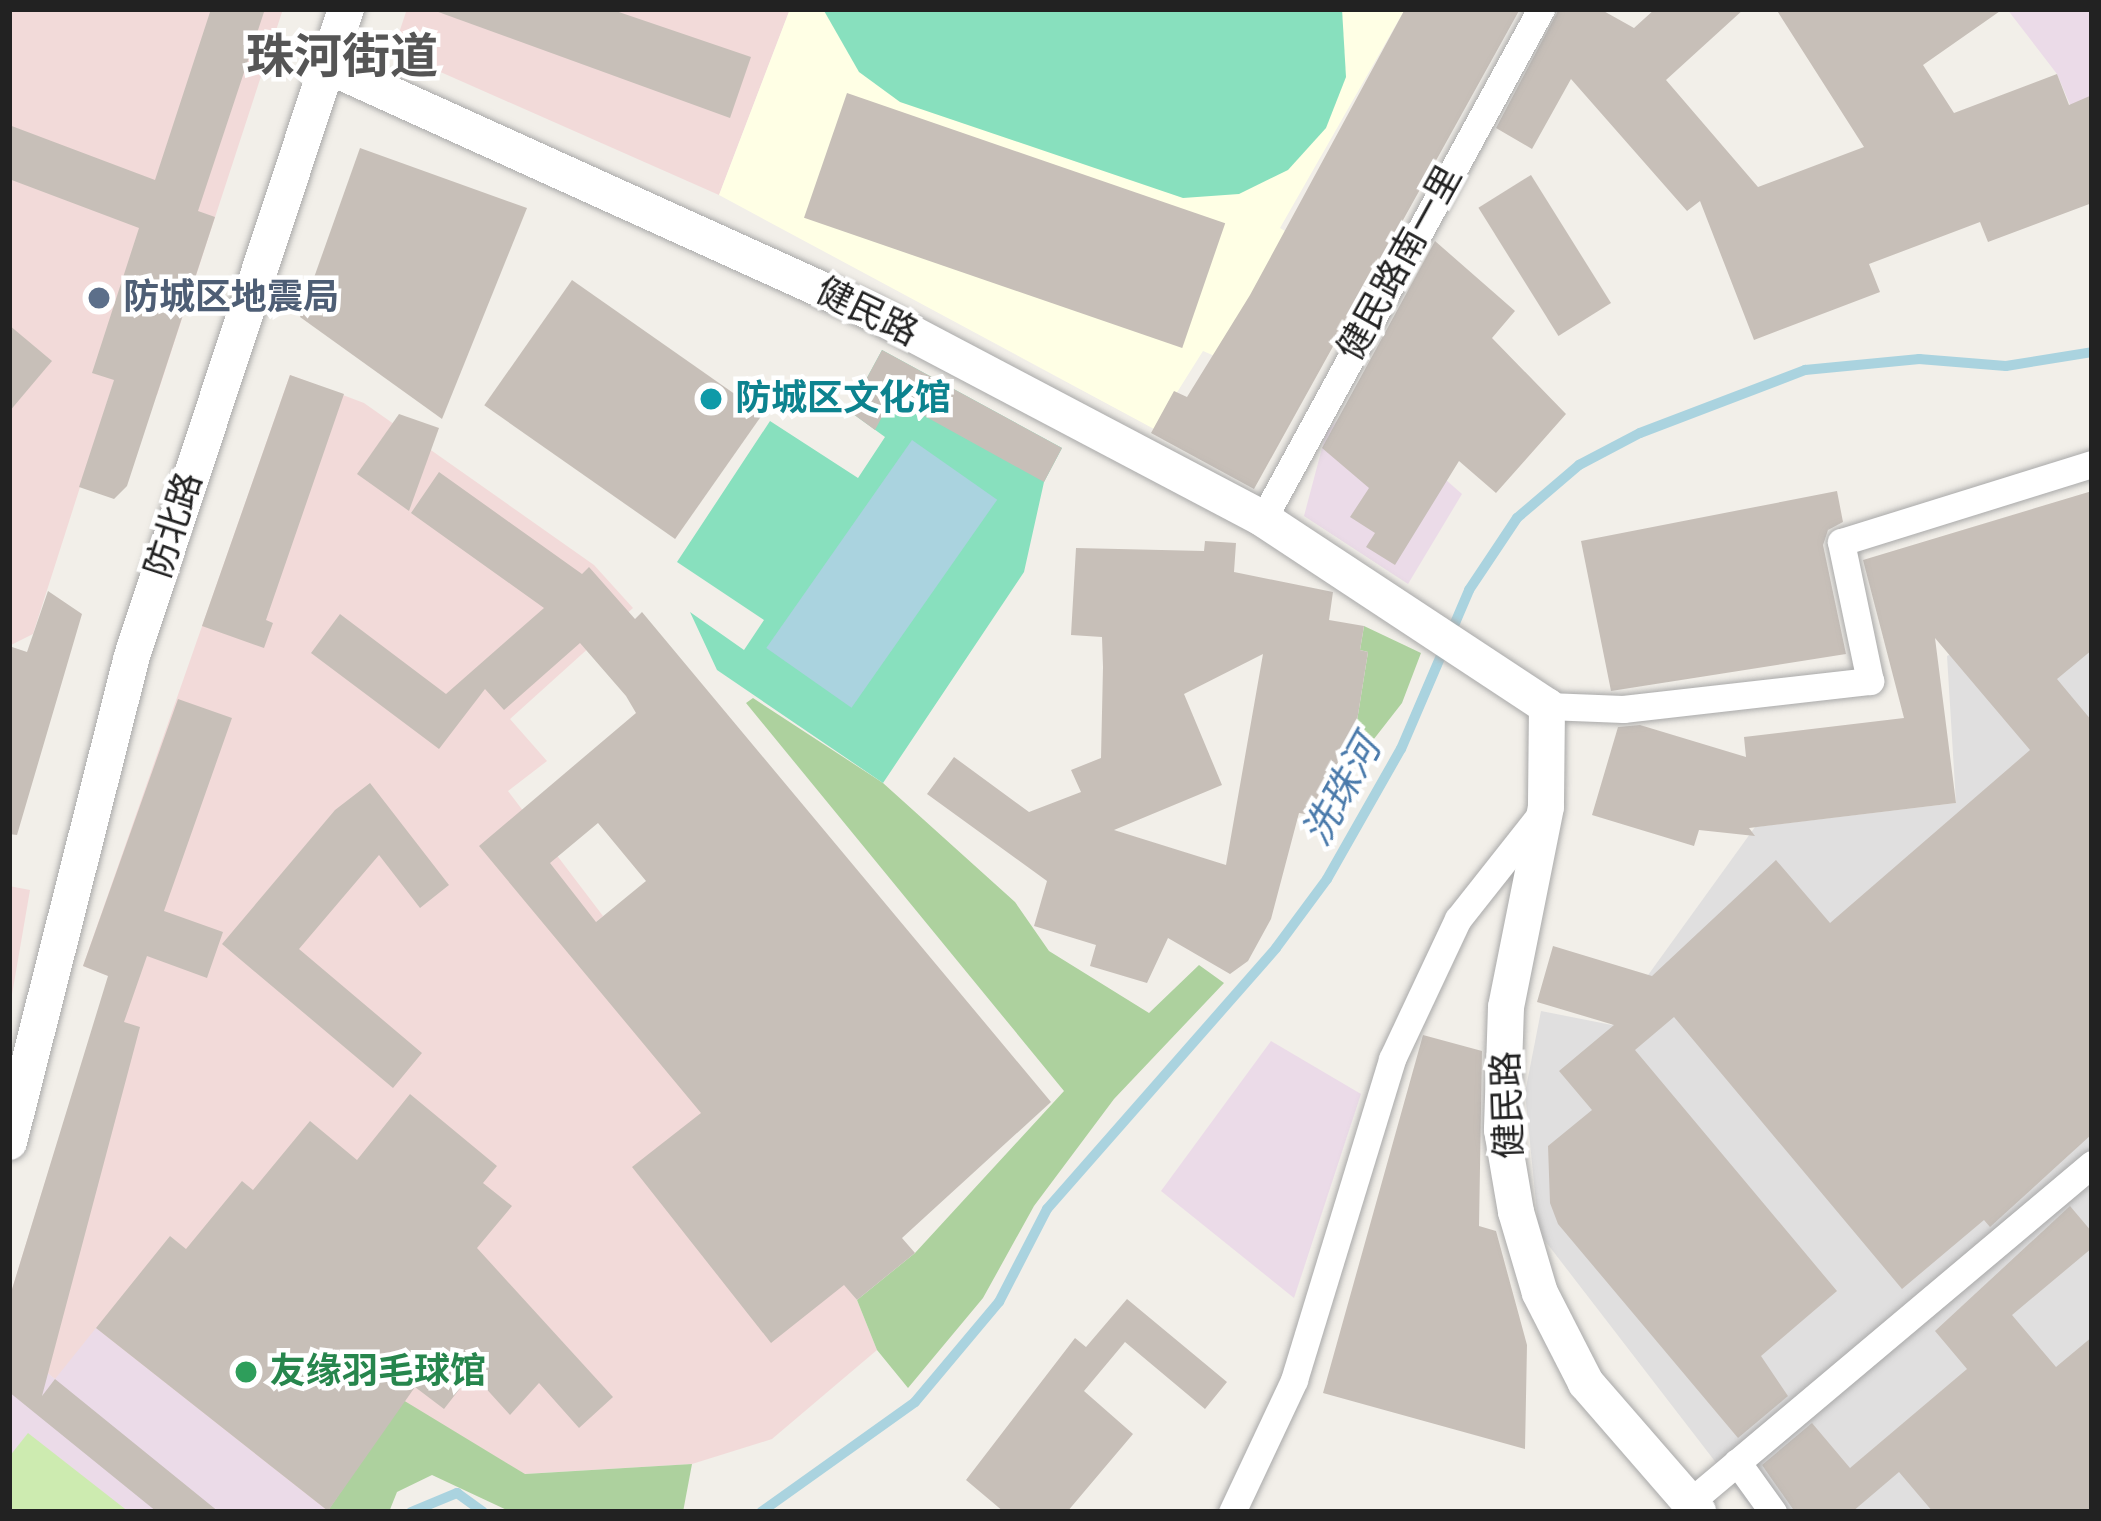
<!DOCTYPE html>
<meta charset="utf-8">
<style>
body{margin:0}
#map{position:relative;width:2101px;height:1521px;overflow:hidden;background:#f2efe9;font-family:"Fira Sans","Noto Sans SC",sans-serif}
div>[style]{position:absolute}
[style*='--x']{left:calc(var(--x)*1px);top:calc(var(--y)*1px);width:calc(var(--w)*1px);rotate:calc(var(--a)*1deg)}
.residential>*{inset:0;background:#e0dfdf}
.commercial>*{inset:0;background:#f2dad9}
.industrial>*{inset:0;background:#ebdbe8}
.education>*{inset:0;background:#ffffe5}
.grass>*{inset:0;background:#cdebb0}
.forest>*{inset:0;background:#add19e}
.pitch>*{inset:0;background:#88e0be}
.water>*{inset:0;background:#aad3df;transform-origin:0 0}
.stream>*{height:10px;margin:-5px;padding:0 5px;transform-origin:5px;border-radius:5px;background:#aad3df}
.building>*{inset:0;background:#c7bfb8;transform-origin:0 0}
.roads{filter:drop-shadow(0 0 3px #a9a9a9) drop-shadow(0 0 3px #a9a9a9)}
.minor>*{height:27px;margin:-13.5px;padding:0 13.5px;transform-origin:13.5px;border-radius:13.5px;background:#fff}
.tertiary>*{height:36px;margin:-18px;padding:0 18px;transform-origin:18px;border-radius:18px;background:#fff}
.dots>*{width:33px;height:33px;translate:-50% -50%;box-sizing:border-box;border:6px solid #fff;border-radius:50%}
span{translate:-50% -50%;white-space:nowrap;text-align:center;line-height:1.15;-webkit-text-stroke:9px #fff;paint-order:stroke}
.street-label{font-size:36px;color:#222}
.service-label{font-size:36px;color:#4e5e75;font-weight:700}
.left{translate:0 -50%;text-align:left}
.culture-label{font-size:36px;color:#0d838f;font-weight:700}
.leisure-label{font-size:36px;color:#27864d;font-weight:700}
.water-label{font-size:39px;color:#4a7aab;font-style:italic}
.district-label{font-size:48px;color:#555;font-weight:700}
.frame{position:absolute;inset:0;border:12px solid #222;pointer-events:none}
</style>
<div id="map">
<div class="residential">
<div style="clip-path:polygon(2092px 582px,2092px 1512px,1754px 1512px,1539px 1233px,1525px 1093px,1541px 1011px,1612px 1025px,1755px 827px,1956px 803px,1947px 656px)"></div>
</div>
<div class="commercial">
<div style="clip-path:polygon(9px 9px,283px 9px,157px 395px,114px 381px,33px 634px,9px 646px)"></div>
<div style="clip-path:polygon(407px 9px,790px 9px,719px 195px,393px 51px)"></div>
<div style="clip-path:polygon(290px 375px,364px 403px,594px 565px,633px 608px,510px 719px,547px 761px,508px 791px,603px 916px,566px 948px,857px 1300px,877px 1350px,772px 1439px,692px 1464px,524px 1474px,403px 1401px,327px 1512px,200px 1512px,207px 1502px,9px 1342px,9px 1299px,109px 976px,83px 966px)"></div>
<div style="clip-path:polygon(9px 886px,30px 890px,9px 1012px)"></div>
</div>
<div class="industrial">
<div style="clip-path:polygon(2007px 9px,2092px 9px,2092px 157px,2057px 74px)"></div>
<div style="clip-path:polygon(1355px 400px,1462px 494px,1408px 584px,1304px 516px,1326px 433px)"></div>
<div style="clip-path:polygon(1271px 1041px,1361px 1094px,1294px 1298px,1161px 1191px)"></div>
<div style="clip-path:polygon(96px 1328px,328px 1511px,327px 1512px,9px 1512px,9px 1342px,55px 1379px)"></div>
</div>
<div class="education">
<div style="clip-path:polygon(790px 9px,1405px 9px,1280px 228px,1295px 237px,1217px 357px,1203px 351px,1154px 429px,719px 195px)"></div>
</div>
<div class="grass">
<div style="clip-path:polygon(28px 1433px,129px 1512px,9px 1512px,9px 1457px)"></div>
</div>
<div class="forest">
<div style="clip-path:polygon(1364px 626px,1421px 653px,1402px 703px,1349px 771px,1368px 652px,1360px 650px)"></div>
<div style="clip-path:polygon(753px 698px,883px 783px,1015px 902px,1049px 951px,1149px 1013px,1199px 965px,1224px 983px,1114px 1099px,1034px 1206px,983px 1298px,908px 1388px,877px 1350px,857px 1300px,915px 1253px,1064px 1091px,746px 703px)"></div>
<div style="clip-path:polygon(403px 1400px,525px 1474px,692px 1464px,683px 1512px,511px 1512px,432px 1475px,397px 1492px,389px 1512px,327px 1512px)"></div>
</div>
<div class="pitch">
<div style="clip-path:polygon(823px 9px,1342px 9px,1346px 77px,1326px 128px,1288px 170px,1239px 194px,1183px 198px,900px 102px,859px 72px)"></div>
<div style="clip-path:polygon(882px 350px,1062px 448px,1044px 482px,1024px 572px,883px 783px,717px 670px,690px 612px,744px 650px,764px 620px,677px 562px,770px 421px,858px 478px,885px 437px,849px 411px)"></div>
</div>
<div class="water">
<div style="left:912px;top:440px;width:104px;height:254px;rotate:35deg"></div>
</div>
<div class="stream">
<div style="--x:411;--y:1512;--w:50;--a:-22.4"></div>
<div style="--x:457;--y:1493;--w:32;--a:36"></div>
<div style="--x:761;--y:1512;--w:189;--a:-35.5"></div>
<div style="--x:915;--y:1402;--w:131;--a:-50"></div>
<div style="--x:999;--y:1302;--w:105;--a:-62.7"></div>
<div style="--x:1047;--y:1209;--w:347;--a:-48.7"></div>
<div style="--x:1276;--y:948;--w:86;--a:-53.5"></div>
<div style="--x:1327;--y:879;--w:150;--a:-60.4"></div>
<div style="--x:1401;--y:749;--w:173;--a:-66.8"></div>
<div style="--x:1469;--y:590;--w:87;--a:-56.3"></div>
<div style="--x:1517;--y:518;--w:82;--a:-40.5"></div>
<div style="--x:1579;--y:465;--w:69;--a:-27.7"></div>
<div style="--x:1640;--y:433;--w:177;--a:-20.9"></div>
<div style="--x:1805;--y:370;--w:115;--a:-5.5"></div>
<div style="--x:1919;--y:359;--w:87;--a:4.6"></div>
<div style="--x:2006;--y:366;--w:87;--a:-9.2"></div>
</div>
<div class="building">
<div style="clip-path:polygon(211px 9px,265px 9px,198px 211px,215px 217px,127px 486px,114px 499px,79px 487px,114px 380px,92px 373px,139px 228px,9px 179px,9px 125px,155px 180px)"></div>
<div style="clip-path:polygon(430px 9px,610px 9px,751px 57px,730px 118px)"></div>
<div style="clip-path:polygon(1405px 9px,1520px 9px,1254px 489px,1151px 433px,1174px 391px,1187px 397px,1250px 295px)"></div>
<div style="clip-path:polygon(1559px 9px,1600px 9px,1634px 28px,1655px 9px,1744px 9px,1666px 80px,1758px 187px,1864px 147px,1776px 9px,2003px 9px,1923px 65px,1954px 113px,2057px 74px,2069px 105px,2092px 95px,2092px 203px,1988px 242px,1980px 222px,1869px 264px,1880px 292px,1754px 340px,1700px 201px,1687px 211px,1571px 79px,1532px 149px,1496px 128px)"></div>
<div style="left:847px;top:93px;width:400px;height:132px;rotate:19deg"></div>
<div style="clip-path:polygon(360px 148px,527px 208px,442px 419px,300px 317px)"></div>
<div style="left:1531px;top:175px;width:151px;height:62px;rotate:58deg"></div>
<div style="clip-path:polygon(1435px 241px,1515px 311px,1492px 338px,1566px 414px,1496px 493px,1459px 461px,1395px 565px,1366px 547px,1375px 533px,1350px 517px,1369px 488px,1322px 448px)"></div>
<div style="left:572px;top:280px;width:233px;height:153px;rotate:35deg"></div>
<div style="clip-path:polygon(9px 325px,52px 361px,9px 412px)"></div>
<div style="clip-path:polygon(882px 350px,1062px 448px,1044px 482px,892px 398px,875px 430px,849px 411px)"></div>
<div style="clip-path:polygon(290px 375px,344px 394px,266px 620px,273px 623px,264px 648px,202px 626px)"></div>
<div style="clip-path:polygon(399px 414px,439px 428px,409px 511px,357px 474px)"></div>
<div style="clip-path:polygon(evenodd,439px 472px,582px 574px,589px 567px,635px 619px,642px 612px,1051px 1102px,902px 1238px,915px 1253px,857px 1300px,844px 1285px,771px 1343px,632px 1167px,701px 1113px,479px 846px,636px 713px,626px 696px,580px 643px,504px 710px,485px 689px,439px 749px,311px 653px,340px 614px,446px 694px,544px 608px,411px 513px,439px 472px,598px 823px,646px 881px,596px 922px,550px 863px,598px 823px)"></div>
<div style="clip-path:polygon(1837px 491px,1843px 522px,1828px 530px,1823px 545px,1846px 654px,1611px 691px,1581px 541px)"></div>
<div style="clip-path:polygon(2092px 491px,2092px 650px,2057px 679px,2092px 721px,2092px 1134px,1990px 1227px,1984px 1220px,1902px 1289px,1674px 1017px,1635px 1050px,1837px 1291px,1761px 1356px,1788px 1396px,1738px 1438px,1558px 1224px,1550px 1203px,1548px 1146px,1592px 1110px,1559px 1071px,1614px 1025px,1537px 1002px,1553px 946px,1652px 976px,1776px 860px,1830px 923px,2030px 750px,1935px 638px,1956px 803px,1749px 828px,1755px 836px,1699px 830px,1694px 846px,1592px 815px,1618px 727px,1640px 725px,1746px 757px,1744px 737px,1904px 718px,1863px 560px)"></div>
<div style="clip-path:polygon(evenodd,1205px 541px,1236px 543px,1234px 572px,1333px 592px,1329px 620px,1364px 626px,1360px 650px,1368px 652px,1349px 771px,1335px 769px,1328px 818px,1299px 813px,1271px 919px,1248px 961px,1230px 974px,1168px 938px,1147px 983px,1090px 966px,1096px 945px,1034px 926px,1047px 881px,927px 794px,954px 757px,1029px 812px,1081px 792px,1071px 770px,1101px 758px,1103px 667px,1102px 637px,1071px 635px,1076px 548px,1204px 551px,1205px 541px,1263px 654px,1226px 865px,1114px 830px,1222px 785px,1184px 694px,1263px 654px)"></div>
<div style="clip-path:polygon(48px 591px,82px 614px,17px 835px,9px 834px,9px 646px,27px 652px)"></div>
<div style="clip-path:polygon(178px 699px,232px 718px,164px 911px,223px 932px,207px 978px,147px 956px,124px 1022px,140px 1027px,42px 1396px,55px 1379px,219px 1512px,157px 1512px,9px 1392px,9px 1299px,108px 976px,83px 966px)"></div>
<div style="clip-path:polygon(370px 783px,449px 885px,420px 908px,379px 855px,299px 949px,422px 1053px,393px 1088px,222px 944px,335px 810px)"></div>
<div style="clip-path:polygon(1423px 1035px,1482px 1051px,1479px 1226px,1496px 1231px,1527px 1345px,1525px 1449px,1323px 1393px)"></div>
<div style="clip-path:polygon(410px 1094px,497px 1166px,483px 1183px,512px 1206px,477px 1248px,613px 1397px,579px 1428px,539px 1383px,510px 1415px,472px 1373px,444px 1409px,415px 1387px,328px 1511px,96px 1328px,170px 1236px,186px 1249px,242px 1181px,253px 1190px,310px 1121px,357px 1160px)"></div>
<div style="clip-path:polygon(2070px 1206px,2092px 1232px,2092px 1248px,2012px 1315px,2056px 1367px,2092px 1337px,2092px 1512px,1933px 1512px,1899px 1472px,1852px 1512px,1795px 1512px,1762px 1465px,1812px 1423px,1850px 1468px,1967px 1369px,1935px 1331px)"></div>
<div style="clip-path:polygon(1127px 1299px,1227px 1382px,1205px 1409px,1125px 1342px,1084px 1391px,1133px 1434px,1067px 1512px,1004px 1512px,966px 1480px,1075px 1338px,1086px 1347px)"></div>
</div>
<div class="roads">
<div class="minor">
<div style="--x:1263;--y:519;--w:581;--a:-61.41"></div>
<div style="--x:1547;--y:706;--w:76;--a:2.3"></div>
<div style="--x:1623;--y:709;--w:249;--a:-6.5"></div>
<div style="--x:1870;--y:681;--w:142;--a:-101.8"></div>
<div style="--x:1841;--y:542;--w:263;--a:-17.3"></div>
<div style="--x:1737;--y:1462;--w:62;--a:54.2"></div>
<div style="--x:1690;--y:1502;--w:525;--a:-40.06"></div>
<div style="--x:1232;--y:1512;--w:146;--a:-64.8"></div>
<div style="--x:1294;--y:1380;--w:336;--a:-73"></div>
<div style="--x:1392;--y:1059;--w:155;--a:-64.8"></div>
<div style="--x:1458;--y:919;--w:139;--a:-51.7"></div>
</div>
<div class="tertiary">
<div style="--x:328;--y:66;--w:598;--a:24.38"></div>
<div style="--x:873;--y:313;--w:441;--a:27.8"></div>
<div style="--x:1263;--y:519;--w:340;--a:33.4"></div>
<div style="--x:1547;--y:706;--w:101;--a:90.6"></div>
<div style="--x:1546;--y:807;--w:204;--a:101.3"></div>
<div style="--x:1506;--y:1007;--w:123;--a:91.9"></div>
<div style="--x:1502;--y:1130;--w:83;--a:80.3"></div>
<div style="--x:1516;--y:1212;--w:84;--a:73.5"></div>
<div style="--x:1540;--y:1293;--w:101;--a:62.9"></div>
<div style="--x:1586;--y:1383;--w:171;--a:49"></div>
<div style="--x:9;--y:1142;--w:498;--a:-75.8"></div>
<div style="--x:131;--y:659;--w:685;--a:-71.7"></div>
</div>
</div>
<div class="dots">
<div style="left:99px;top:298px;background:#5c6f8a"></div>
<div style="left:711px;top:399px;background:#0f9aa8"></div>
<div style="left:246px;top:1372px;background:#2e9e5b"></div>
</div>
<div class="street-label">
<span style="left:1400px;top:263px;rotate:-61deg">健民路南一里</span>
<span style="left:867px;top:312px;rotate:26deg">健民路</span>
<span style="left:174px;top:525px;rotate:-72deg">防北路</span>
<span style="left:1508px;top:1105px;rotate:-92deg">健民路</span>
</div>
<div class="service-label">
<span class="left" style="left:123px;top:298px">防城区地震局</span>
</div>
<div class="culture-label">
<span class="left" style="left:735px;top:399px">防城区文化馆</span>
</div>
<div class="leisure-label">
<span class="left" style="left:270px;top:1372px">友缘羽毛球馆</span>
</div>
<div class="water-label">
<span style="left:1342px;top:791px;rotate:-61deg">洗珠河</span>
</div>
<div class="district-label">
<span style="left:342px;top:58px">珠河街道</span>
</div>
<div class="frame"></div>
</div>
